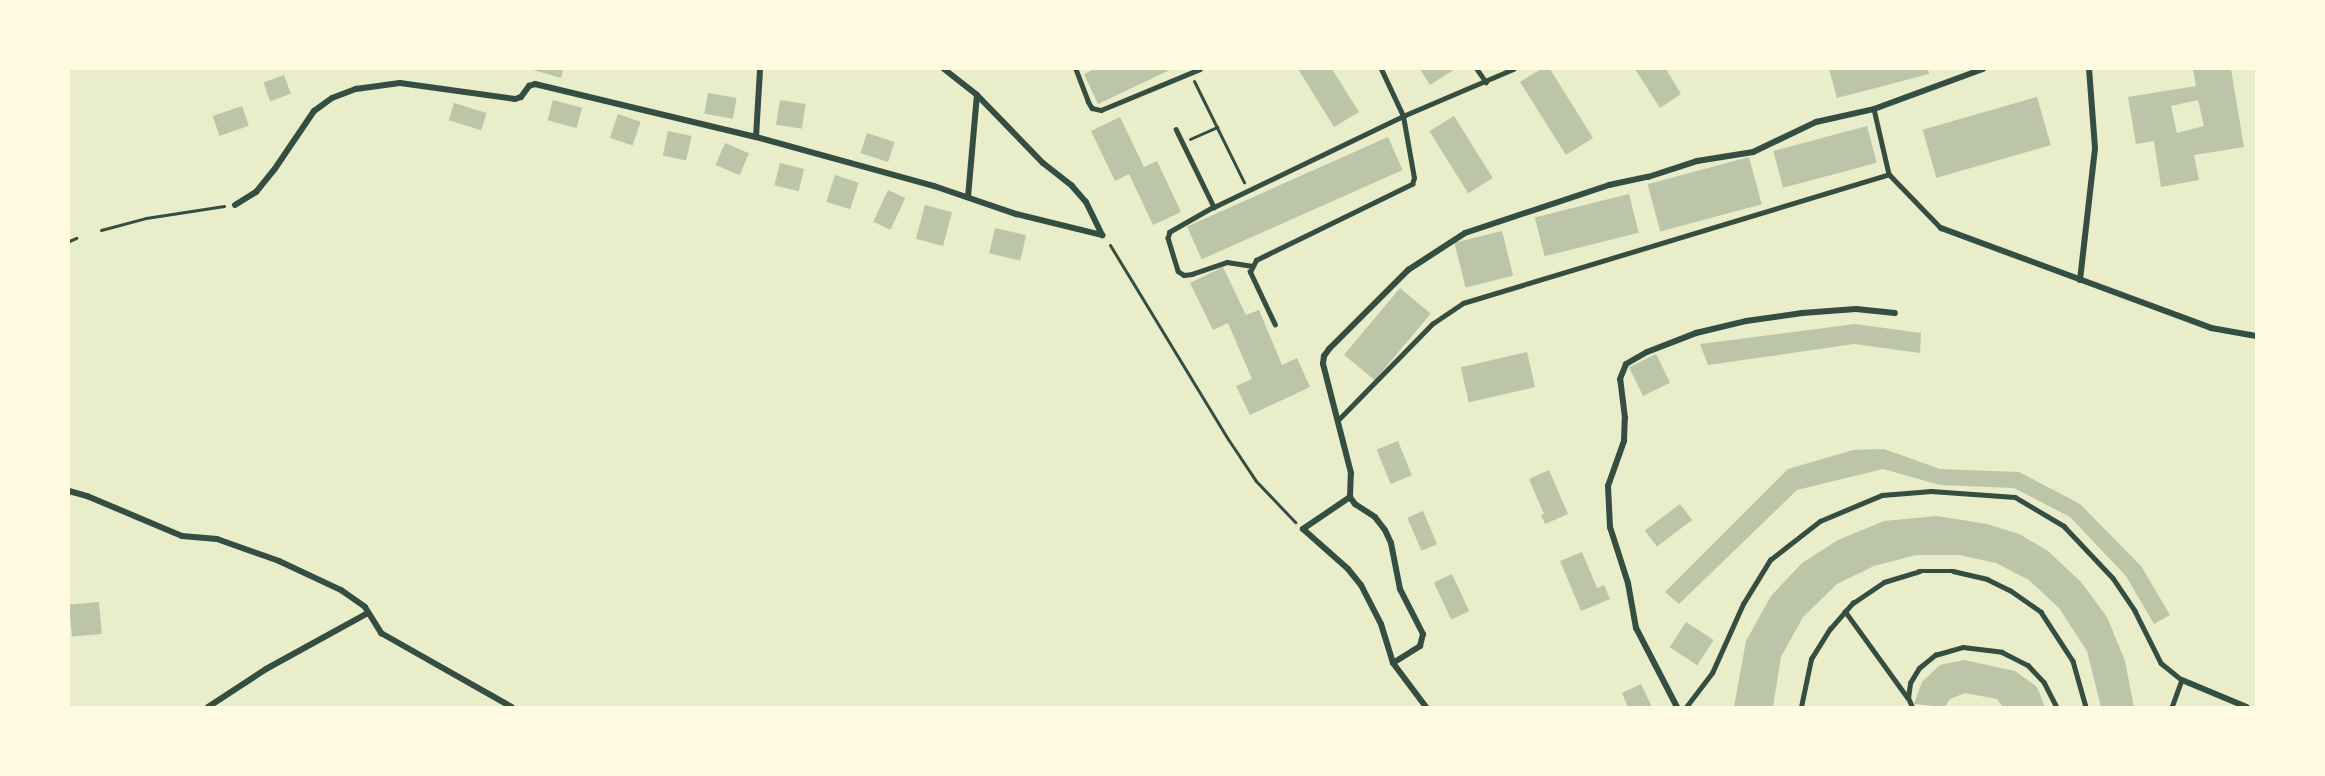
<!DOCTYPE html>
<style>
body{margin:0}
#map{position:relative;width:2325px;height:776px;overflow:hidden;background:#e9edc9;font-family:Overpass,sans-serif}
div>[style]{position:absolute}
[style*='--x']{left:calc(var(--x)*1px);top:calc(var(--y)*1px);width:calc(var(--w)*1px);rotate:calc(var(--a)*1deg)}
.building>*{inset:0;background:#bcc5a7;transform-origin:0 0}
.path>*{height:3px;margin:-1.5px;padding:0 1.5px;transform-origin:1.5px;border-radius:1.5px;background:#344e41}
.service>*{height:4.5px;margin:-2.25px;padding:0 2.25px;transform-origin:2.25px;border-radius:2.25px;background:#344e41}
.minor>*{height:6px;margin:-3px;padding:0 3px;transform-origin:3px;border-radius:3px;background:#344e41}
span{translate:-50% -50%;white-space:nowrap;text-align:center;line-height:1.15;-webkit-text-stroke:6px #fefae0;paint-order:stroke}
.frame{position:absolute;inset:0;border:70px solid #fefae0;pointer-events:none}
</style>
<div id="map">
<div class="building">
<div style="clip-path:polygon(530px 69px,563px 69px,561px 78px)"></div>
<div style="clip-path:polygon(1095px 69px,1172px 69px,1098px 104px,1084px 74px)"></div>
<div style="clip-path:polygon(1298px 69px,1332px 69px,1359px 112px,1334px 127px)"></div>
<div style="clip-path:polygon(1420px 69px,1455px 69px,1430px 85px)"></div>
<div style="clip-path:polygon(1541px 69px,1550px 69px,1593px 138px,1566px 155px,1520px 82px)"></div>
<div style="clip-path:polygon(1635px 69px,1666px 69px,1681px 94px,1660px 108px)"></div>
<div style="clip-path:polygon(1829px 69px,1928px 69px,1929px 74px,1837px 98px)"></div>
<div style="clip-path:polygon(evenodd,2193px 69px,2231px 69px,2244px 147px,2194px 155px,2199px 180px,2161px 187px,2154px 141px,2136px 144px,2128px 97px,2196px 86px,2193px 69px,2198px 100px,2204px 126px,2177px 133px,2171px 106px,2198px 100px)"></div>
<div style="left:284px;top:75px;width:20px;height:22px;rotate:70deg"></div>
<div style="left:708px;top:93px;width:29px;height:21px;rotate:10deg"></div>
<div style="left:2037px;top:97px;width:50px;height:119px;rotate:74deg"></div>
<div style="left:553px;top:100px;width:30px;height:21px;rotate:15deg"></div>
<div style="left:780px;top:100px;width:26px;height:25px;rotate:9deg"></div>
<div style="left:454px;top:103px;width:34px;height:18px;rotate:17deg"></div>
<div style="left:242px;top:106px;width:21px;height:31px;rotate:71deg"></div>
<div style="left:618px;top:114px;width:24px;height:25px;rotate:19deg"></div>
<div style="left:1454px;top:116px;width:73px;height:29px;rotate:58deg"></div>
<div style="clip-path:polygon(1120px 117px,1144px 167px,1157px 161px,1181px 212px,1153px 225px,1129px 174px,1115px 181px,1091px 131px)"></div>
<div style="left:1867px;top:126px;width:38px;height:97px;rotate:75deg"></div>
<div style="left:668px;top:131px;width:24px;height:25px;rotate:12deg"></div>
<div style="left:867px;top:133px;width:29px;height:21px;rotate:18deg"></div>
<div style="left:1388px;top:137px;width:36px;height:220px;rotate:66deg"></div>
<div style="left:725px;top:143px;width:26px;height:24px;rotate:23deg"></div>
<div style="left:1749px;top:157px;width:49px;height:105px;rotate:75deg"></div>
<div style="left:780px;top:163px;width:25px;height:23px;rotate:14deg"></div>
<div style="left:835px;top:175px;width:25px;height:28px;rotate:18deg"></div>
<div style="left:888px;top:190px;width:19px;height:35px;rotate:25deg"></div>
<div style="left:1629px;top:194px;width:40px;height:97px;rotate:76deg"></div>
<div style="left:925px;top:205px;width:28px;height:35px;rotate:15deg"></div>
<div style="left:995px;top:228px;width:32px;height:26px;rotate:13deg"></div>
<div style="left:1502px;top:231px;width:46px;height:49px;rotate:76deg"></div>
<div style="clip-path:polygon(1223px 267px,1246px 315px,1259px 310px,1282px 365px,1297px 358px,1310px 387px,1250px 415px,1236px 386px,1252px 379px,1228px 323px,1213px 330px,1190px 283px)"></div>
<div style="left:1400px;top:288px;width:40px;height:87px;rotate:40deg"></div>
<div style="clip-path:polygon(1855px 324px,1921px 333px,1920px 353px,1854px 344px,1708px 365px,1700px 344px)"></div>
<div style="left:1527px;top:352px;width:36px;height:68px;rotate:77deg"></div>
<div style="left:1656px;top:354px;width:32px;height:30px;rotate:64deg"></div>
<div style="left:1398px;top:441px;width:37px;height:23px;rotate:68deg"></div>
<div style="clip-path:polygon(1884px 449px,1940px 469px,2019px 472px,2080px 504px,2141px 566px,2170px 615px,2154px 624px,2126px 576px,2070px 517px,2014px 488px,1940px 485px,1883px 469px,1797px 490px,1679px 604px,1665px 592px,1788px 469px,1853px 450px)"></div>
<div style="clip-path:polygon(1549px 470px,1568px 514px,1545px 524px,1541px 515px,1544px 514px,1529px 479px)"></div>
<div style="left:1680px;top:504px;width:20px;height:44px;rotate:53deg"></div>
<div style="left:1423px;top:511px;width:36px;height:17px;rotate:67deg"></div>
<div style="clip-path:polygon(1937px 516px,1987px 524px,2019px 534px,2048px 551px,2081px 582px,2107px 617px,2125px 661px,2134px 707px,2101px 707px,2087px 651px,2059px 608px,2029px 580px,1996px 563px,1959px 555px,1916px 555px,1874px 566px,1837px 584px,1803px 617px,1781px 657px,1773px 707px,1734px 707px,1746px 641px,1771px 596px,1802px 563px,1838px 540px,1884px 521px)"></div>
<div style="clip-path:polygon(1582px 552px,1597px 588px,1604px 585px,1610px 599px,1581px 611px,1560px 561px)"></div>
<div style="left:1452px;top:574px;width:41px;height:20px;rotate:65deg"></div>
<div style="left:99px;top:602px;width:32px;height:30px;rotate:85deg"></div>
<div style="left:1686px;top:622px;width:33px;height:30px;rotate:33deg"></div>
<div style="clip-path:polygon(1964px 660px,2015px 671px,2037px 687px,2045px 707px,2003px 707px,1997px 699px,1965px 693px,1950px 699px,1945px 707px,1914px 704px,1922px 682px,1940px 665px)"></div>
<div style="clip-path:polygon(1641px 684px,1652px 707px,1628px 707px,1622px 693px)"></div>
</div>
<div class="path">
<div style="--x:1194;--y:81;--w:113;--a:63.7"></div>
<div style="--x:1190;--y:139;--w:30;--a:-24"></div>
<div style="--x:101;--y:230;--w:47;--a:-14.9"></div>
<div style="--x:146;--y:218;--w:79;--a:-8.7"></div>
<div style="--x:69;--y:241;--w:8;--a:-23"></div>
<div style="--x:1110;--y:245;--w:227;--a:58.7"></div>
<div style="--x:1228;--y:439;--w:50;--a:56.3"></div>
<div style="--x:1256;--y:481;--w:57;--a:46.4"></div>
</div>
<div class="service">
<div style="--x:1076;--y:69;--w:34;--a:69"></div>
<div style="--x:1088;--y:101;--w:8;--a:60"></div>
<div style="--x:1092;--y:108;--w:9;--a:13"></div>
<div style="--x:1101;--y:110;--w:107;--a:-22.5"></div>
<div style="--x:1477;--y:69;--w:16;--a:55"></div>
<div style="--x:1874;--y:109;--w:67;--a:77"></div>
<div style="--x:1176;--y:129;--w:87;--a:64"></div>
<div style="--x:1214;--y:207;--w:210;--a:-25.7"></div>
<div style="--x:1403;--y:116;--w:120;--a:-23.1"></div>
<div style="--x:1214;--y:207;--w:51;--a:150.4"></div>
<div style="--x:1170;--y:232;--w:6;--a:108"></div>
<div style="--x:1168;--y:238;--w:34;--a:73"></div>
<div style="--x:1178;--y:271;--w:7;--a:34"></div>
<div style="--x:1184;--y:275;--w:8;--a:-7"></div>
<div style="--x:1192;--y:274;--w:37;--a:-19"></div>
<div style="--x:1227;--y:262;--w:24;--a:9"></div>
<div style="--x:1275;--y:325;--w:59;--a:-115.3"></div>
<div style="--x:1250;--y:272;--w:13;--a:-63"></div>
<div style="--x:1256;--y:260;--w:174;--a:-26"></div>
<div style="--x:1412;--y:184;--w:6;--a:-72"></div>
<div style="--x:1414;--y:178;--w:63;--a:-100.1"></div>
<div style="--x:1403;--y:116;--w:52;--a:-115.1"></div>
<div style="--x:1337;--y:421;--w:136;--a:-45.6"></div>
<div style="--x:1432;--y:324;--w:37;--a:-34"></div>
<div style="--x:1463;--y:303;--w:445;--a:-16.8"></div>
<div style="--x:1889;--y:174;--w:75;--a:46.1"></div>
<div style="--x:1845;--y:611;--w:107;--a:54.1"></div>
<div style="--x:1686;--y:707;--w:43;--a:-52.6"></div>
<div style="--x:1712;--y:673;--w:76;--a:-65.8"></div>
<div style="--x:1743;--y:604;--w:52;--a:-58.5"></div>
<div style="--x:1770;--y:560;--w:63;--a:-38"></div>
<div style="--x:1820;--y:521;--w:67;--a:-22.8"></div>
<div style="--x:1882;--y:495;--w:49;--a:-4.7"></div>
<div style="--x:1931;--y:491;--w:84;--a:4.1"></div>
<div style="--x:2015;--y:497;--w:57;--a:30.6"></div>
<div style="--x:2064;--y:526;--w:71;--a:46.7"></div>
<div style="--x:2113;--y:578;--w:40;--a:56"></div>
<div style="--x:2135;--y:611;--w:58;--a:63.4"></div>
<div style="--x:2161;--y:663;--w:27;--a:39"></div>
<div style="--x:2182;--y:680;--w:29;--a:110"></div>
<div style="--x:1801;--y:707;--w:49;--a:-78.2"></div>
<div style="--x:1811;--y:659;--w:36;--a:-58"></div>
<div style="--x:1830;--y:629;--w:35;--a:-49"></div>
<div style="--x:1853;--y:603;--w:37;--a:-34"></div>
<div style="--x:1884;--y:582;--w:37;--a:-17"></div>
<div style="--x:1919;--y:571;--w:34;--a:0"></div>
<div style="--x:1953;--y:571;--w:35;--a:13"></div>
<div style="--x:1987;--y:579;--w:25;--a:26"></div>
<div style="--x:2010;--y:590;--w:38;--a:35"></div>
<div style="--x:2041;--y:612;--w:59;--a:56.9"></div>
<div style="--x:2073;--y:661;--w:48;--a:74.2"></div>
<div style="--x:1912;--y:707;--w:10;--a:-114"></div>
<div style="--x:1908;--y:698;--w:15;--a:-82"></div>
<div style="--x:1910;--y:683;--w:17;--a:-59"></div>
<div style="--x:1919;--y:668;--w:21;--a:-39"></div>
<div style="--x:1935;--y:655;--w:29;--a:-16"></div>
<div style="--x:1963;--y:647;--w:39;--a:7"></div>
<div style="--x:2002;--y:652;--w:29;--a:27"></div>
<div style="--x:2028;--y:665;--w:23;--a:47"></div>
<div style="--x:2044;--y:682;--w:28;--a:63"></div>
</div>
<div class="minor">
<div style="--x:944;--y:69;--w:42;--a:38.2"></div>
<div style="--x:977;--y:95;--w:95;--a:45.9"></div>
<div style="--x:1043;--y:163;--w:37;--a:38"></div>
<div style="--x:1072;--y:186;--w:21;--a:49"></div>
<div style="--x:1086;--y:202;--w:37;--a:64"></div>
<div style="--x:756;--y:137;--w:68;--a:-86.6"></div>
<div style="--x:968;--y:197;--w:102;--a:-85"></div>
<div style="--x:235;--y:205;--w:25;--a:-32"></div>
<div style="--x:256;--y:192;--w:28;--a:-51"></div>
<div style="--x:274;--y:170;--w:71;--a:-55.9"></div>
<div style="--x:314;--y:111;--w:22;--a:-36"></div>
<div style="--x:332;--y:98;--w:26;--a:-21"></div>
<div style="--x:356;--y:89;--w:44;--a:-7.8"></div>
<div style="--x:400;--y:83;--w:116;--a:7.9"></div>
<div style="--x:515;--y:99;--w:6;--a:-18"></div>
<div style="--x:521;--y:97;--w:14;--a:-54"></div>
<div style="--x:529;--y:86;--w:6;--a:-18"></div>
<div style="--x:535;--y:84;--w:227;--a:13.5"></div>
<div style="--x:756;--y:137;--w:185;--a:15.4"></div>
<div style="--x:934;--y:186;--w:87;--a:18.9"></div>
<div style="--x:1016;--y:214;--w:89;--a:13.7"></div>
<div style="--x:1941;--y:228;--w:288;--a:20.3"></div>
<div style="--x:2211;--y:328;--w:46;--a:10.1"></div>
<div style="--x:2080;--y:280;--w:133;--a:-83.5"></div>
<div style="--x:2095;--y:148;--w:79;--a:-94.3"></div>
<div style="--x:69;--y:491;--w:19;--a:16"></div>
<div style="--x:87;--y:496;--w:103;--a:22.8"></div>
<div style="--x:182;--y:536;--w:35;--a:5"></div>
<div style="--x:217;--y:539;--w:66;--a:19.5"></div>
<div style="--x:279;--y:561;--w:68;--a:25.1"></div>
<div style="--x:341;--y:590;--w:29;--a:35"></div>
<div style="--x:365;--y:607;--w:31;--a:58"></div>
<div style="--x:381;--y:633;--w:150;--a:29.5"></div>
<div style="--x:1350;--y:497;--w:57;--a:145.8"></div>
<div style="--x:1303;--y:529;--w:60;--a:41.6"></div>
<div style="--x:1348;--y:569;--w:21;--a:51"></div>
<div style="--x:1361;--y:585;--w:44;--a:62.9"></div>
<div style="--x:1381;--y:624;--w:41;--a:72.9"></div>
<div style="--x:1393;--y:663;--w:55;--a:53.1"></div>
<div style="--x:1393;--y:663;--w:32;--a:-32"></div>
<div style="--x:1420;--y:646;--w:12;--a:-76"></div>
<div style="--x:1423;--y:634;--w:51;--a:-117.1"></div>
<div style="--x:1400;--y:589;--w:47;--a:-101.1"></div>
<div style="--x:1391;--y:543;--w:14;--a:-115"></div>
<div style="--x:1385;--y:530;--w:16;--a:-128"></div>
<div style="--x:1375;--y:517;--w:24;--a:-147"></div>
<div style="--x:1355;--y:504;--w:9;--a:-126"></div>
<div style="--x:1350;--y:497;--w:24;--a:-88"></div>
<div style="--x:1351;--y:473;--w:113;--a:-104.4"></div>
<div style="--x:1323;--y:364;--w:8;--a:-83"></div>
<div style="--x:1324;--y:356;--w:9;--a:-54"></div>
<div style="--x:1329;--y:349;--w:112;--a:-45"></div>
<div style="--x:1408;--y:270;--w:68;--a:-33"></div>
<div style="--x:1465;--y:233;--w:152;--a:-18.4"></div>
<div style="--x:1609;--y:185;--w:40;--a:-12"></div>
<div style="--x:1648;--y:177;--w:52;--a:-18.1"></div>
<div style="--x:1697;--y:161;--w:57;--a:-9.1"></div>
<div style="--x:1753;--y:152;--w:70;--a:-25.5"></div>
<div style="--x:1816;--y:122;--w:59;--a:-12.6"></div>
<div style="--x:1874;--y:109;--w:116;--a:-20.2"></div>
<div style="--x:2182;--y:680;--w:70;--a:22.6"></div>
<div style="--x:208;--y:707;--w:69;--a:-33.2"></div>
<div style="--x:266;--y:669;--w:116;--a:-28.8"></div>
<div style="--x:1677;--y:707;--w:89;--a:-117.4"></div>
<div style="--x:1636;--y:628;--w:46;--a:-100.1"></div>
<div style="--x:1628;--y:583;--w:59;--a:-107.8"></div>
<div style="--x:1610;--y:527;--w:41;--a:-92.8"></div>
<div style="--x:1608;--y:486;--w:48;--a:-70.4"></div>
<div style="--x:1624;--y:441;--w:23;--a:-88"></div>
<div style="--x:1625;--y:418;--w:39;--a:-97"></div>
<div style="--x:1620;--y:379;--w:16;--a:-68"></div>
<div style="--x:1626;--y:364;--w:24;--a:-30"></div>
<div style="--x:1647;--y:352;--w:53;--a:-21.2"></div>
<div style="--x:1696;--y:333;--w:51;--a:-13.5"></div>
<div style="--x:1746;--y:321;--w:57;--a:-8.1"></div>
<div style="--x:1802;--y:313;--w:54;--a:-4.2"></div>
<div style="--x:1856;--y:309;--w:39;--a:6"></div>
</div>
<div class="frame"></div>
</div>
